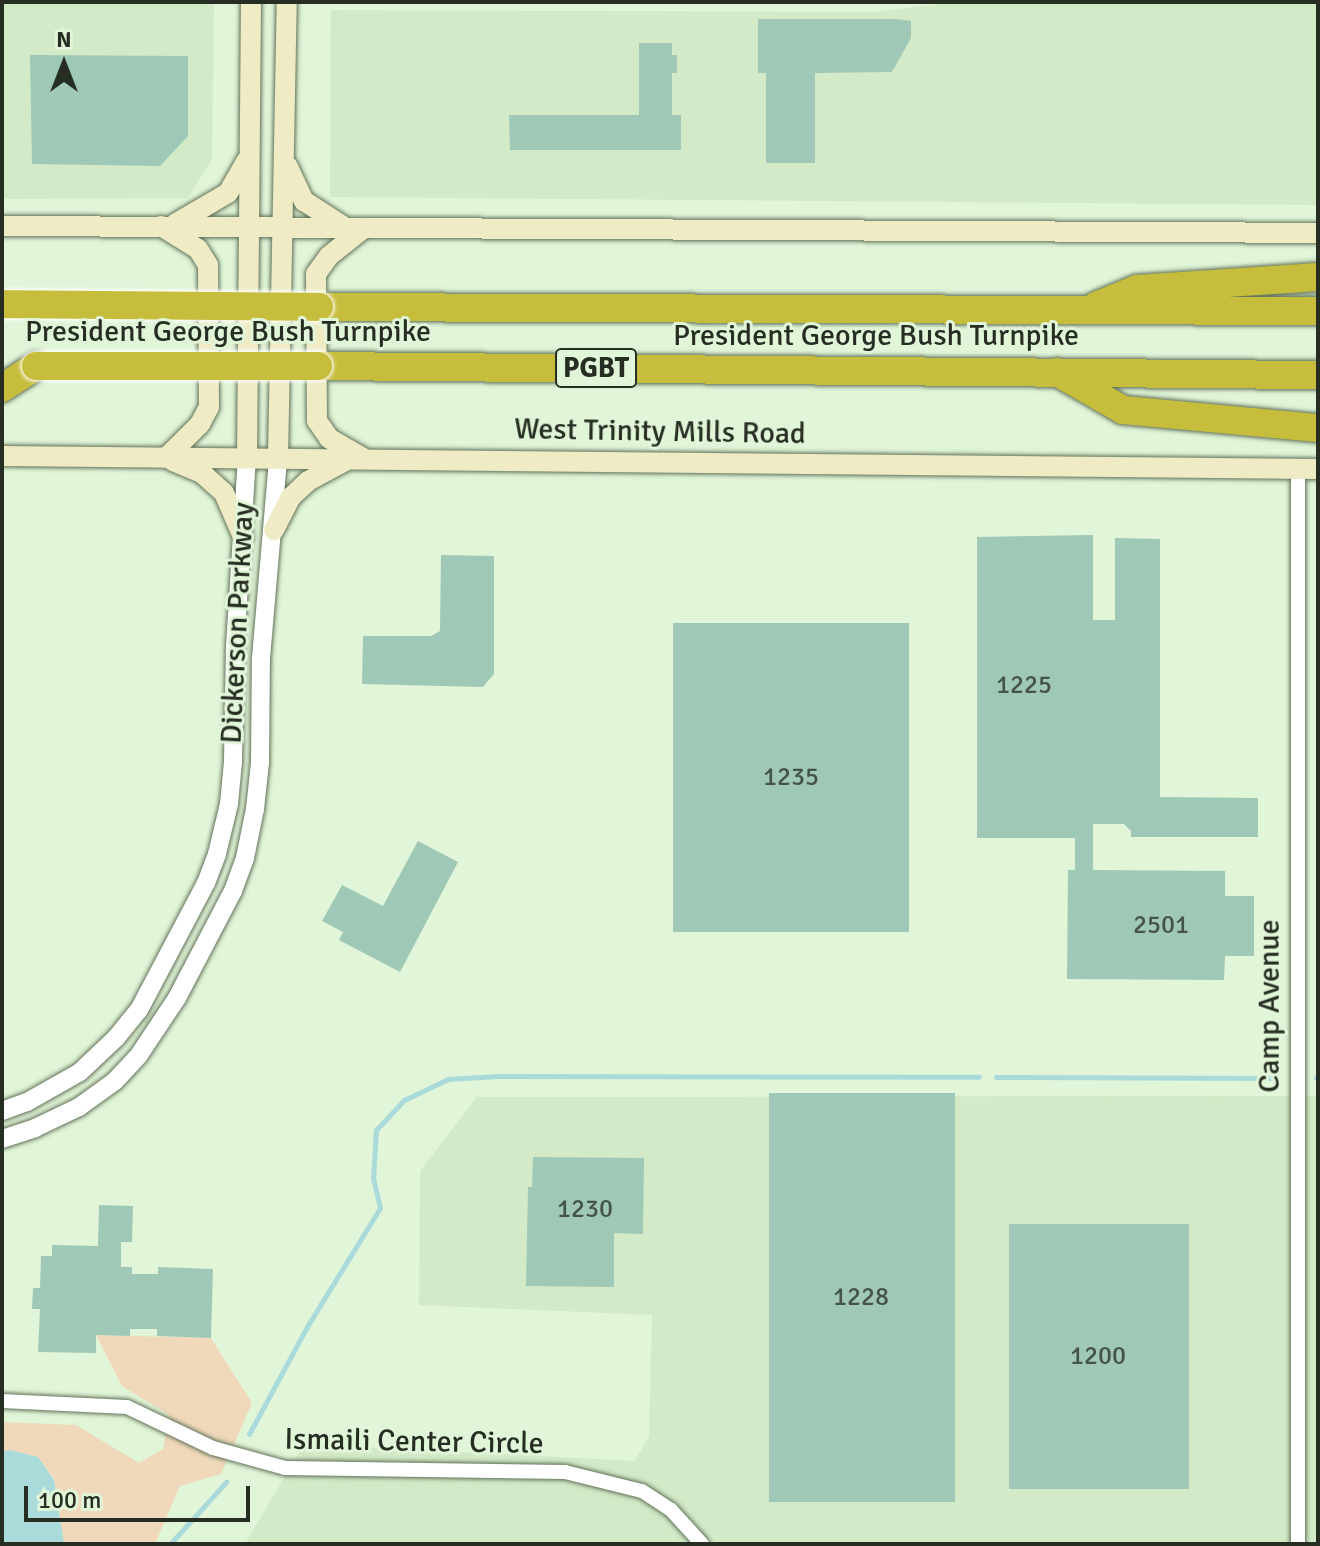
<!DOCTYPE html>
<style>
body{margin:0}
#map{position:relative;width:1320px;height:1546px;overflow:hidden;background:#e1f5d8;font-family:Signika,sans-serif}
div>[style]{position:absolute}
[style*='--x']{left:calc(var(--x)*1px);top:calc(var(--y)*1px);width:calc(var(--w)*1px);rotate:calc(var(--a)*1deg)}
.built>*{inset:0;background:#d2eac7}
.green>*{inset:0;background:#f0d9bb}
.water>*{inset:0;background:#aadada}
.stream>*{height:5px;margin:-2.5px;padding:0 2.5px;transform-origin:2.5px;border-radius:2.5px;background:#aadada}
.building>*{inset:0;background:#a0c8b6;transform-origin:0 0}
.roads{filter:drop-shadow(0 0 2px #62735a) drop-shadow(0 0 2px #62735a)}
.minor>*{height:14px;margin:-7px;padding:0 7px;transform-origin:7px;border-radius:7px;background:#fff}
.tertiary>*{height:18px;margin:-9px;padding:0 9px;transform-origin:9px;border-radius:9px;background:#fff}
.secondary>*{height:20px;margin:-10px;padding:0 10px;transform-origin:10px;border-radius:10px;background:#eeebc5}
.motorway>*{height:28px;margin:-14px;padding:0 14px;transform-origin:14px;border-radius:14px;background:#c7bd3d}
.bridges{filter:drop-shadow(0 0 2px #fff) drop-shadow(0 0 2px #fff)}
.motorway-bridge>*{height:28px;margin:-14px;padding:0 14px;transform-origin:14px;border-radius:14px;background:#c7bd3d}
span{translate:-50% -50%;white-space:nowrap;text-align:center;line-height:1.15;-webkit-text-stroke:6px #e1f5d8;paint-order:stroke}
.number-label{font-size:26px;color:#445447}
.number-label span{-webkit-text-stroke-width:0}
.shield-label span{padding:2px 6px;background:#e1f5d8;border:2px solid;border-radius:6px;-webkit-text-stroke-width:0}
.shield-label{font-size:28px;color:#262d22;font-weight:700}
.street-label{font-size:30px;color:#262d22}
.frame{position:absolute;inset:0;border:4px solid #262d22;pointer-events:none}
.north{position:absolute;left:24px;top:24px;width:80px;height:80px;-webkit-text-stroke:6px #e1f5d8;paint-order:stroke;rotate:0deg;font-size:22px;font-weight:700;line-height:32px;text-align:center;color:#262d22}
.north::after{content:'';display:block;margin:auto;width:28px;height:36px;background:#262d22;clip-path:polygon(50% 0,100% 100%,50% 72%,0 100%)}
.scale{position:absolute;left:24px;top:1486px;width:226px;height:36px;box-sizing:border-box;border:4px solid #262d22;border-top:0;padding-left:10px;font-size:24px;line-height:28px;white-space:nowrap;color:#262d22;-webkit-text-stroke:6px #e1f5d8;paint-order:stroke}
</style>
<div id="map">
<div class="built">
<div style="clip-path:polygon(2px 2px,214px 2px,212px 159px,188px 198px,2px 199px)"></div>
<div style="clip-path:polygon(955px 2px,1318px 2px,1318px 205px,330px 197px,331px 10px,873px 12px)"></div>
<div style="clip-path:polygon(1318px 1096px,1318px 1544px,245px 1544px,304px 1444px,635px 1461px,649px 1436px,652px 1315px,419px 1305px,420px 1171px,477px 1097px)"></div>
</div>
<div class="green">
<div style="clip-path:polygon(96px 1335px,211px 1338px,252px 1403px,221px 1474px,180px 1486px,155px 1544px,64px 1544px,54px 1479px,38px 1457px,10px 1450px,2px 1452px,2px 1422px,76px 1425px,139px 1463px,163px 1449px,169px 1415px,122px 1386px)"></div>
</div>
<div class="water">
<div style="clip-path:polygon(10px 1450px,38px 1457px,54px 1480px,64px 1544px,2px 1544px,2px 1452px)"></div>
</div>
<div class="stream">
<div style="--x:996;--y:1077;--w:277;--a:0.2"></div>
<div style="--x:1316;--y:1078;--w:2;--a:0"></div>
<div style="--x:249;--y:1434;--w:124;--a:-61.6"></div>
<div style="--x:308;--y:1325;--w:137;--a:-58.4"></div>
<div style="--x:380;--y:1208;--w:31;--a:-103"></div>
<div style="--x:373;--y:1178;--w:48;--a:-86.4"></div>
<div style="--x:376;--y:1130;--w:41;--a:-47"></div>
<div style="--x:404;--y:1100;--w:49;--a:-25.5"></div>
<div style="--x:448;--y:1079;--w:50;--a:-3.4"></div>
<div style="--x:498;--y:1076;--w:481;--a:0.1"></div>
<div style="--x:170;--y:1544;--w:84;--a:-47.9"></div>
</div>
<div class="building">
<div style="clip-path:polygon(758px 19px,896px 19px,911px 21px,911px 38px,892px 72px,815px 73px,815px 163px,766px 163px,766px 73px,758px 73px)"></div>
<div style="clip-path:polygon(639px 43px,672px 43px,672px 55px,677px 55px,677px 73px,672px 73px,672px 115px,681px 115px,681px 150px,510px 150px,509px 115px,639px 115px)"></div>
<div style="clip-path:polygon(30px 55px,188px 56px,188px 136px,160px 166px,32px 164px)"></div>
<div style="clip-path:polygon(1093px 535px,1093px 620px,1115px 620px,1115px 538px,1160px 539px,1160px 797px,1258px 798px,1258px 837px,1131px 837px,1131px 831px,1124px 824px,1093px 824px,1093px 870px,1225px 871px,1225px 896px,1254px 896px,1254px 956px,1225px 956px,1224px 980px,1067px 979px,1068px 870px,1075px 870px,1075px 838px,977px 838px,977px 537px)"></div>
<div style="clip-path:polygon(441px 555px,494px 556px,494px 674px,483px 687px,362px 684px,363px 636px,431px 636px,440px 631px)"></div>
<div style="left:673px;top:623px;width:236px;height:309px"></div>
<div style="clip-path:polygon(418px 841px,458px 862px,400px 972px,339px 940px,343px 932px,322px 921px,342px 885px,383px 906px)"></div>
<div style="left:769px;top:1093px;width:186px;height:409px"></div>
<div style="clip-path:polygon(533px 1157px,644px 1158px,643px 1234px,614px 1233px,614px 1287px,526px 1286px,528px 1187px,532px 1187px)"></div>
<div style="clip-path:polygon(99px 1205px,133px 1206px,132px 1242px,121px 1242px,121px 1267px,132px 1267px,132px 1274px,158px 1274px,158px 1267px,213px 1269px,211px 1338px,157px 1336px,157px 1329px,130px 1329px,130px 1336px,96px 1335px,96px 1353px,38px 1352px,40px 1309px,32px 1309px,33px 1288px,40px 1288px,41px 1256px,52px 1256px,52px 1245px,98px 1246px)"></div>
<div style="left:1009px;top:1224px;width:180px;height:265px"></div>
</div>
<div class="roads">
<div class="minor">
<div style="--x:2;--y:1401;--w:125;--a:2.7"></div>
<div style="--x:127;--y:1407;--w:95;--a:25.5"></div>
<div style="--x:213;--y:1448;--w:75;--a:15.5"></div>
<div style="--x:285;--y:1468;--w:280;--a:0.8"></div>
<div style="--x:565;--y:1472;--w:79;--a:13.9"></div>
<div style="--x:642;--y:1491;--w:35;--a:33"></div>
<div style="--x:671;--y:1510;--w:46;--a:47.6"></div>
<div style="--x:1298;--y:1544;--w:1076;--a:-90"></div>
</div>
<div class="tertiary">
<div style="--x:2;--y:1111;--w:27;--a:-20"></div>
<div style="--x:27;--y:1102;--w:61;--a:-29.5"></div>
<div style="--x:80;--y:1072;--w:50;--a:-43.4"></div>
<div style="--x:116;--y:1038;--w:36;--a:-51"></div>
<div style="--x:139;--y:1010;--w:144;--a:-62.2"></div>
<div style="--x:206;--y:883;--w:31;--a:-69"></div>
<div style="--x:217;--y:854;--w:51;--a:-76.5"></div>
<div style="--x:229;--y:804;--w:42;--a:-84.6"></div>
<div style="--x:233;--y:762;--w:115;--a:-89"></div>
<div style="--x:235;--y:647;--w:189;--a:-86.4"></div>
<div style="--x:2;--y:1139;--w:35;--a:-18"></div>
<div style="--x:35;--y:1128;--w:49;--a:-25.5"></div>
<div style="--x:79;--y:1107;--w:44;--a:-35.8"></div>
<div style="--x:115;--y:1081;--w:35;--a:-47"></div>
<div style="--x:139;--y:1055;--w:69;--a:-56.3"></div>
<div style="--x:177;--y:998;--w:121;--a:-62.4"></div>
<div style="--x:233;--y:891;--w:35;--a:-70"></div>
<div style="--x:245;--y:858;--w:50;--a:-78.5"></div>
<div style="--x:255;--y:809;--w:46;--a:-83.8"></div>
<div style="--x:260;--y:763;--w:105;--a:-89.5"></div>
<div style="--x:261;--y:658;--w:201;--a:-85.1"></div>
</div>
<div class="secondary">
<div style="--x:288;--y:167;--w:38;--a:65"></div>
<div style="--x:304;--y:201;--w:46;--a:32.7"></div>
<div style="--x:175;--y:224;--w:61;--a:-30.3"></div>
<div style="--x:228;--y:193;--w:38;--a:-60"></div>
<div style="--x:2;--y:226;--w:1316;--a:0.3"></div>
<div style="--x:161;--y:226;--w:44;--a:31.9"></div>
<div style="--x:198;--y:249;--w:19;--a:58"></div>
<div style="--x:208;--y:265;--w:142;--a:89.6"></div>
<div style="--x:209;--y:407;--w:19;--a:118"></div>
<div style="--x:200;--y:424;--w:48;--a:135"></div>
<div style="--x:2;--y:456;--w:1316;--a:0.57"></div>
<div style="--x:247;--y:458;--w:456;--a:-89.5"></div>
<div style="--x:278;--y:458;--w:456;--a:-88.9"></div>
<div style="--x:363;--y:458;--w:39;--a:-150"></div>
<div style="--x:329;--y:438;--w:21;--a:-125"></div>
<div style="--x:317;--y:421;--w:147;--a:-90.4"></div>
<div style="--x:316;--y:274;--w:22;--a:-54"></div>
<div style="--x:329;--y:256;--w:45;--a:-38.7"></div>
<div style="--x:173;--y:461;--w:33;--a:23"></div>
<div style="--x:203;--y:474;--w:28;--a:42"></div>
<div style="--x:224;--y:493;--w:48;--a:66.6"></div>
<div style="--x:274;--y:530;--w:37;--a:-63"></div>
<div style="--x:291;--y:497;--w:23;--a:-43"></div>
<div style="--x:308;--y:481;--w:44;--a:-28.3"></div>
</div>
<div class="motorway">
<div style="--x:1096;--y:306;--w:44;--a:-22.5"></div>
<div style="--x:1137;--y:289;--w:181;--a:-3.8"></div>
<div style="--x:319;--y:307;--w:999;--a:0.23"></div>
<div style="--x:318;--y:366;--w:1000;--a:0.52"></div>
<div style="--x:1057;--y:372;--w:76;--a:29.9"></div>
<div style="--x:1123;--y:410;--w:196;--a:5.3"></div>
<div style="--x:2;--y:388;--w:40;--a:-32.9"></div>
</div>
</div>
<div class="bridges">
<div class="motorway-bridge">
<div style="--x:2;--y:304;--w:317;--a:0.5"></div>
<div style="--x:36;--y:366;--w:282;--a:0"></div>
</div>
</div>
<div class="number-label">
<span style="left:1024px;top:686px">1225</span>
<span style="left:791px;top:778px">1235</span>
<span style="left:1161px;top:926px">2501</span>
<span style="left:585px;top:1210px">1230</span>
<span style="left:861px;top:1298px">1228</span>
<span style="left:1098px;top:1357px">1200</span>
</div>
<div class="shield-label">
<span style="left:596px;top:368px">PGBT</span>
</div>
<div class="street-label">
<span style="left:228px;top:332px">President George Bush Turnpike</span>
<span style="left:876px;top:336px">President George Bush Turnpike</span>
<span style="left:660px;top:432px;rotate:1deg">West Trinity Mills Road</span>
<span style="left:238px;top:623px;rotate:-87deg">Dickerson Parkway</span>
<span style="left:1270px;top:1006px;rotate:-90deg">Camp Avenue</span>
<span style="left:414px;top:1442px;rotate:1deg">Ismaili Center Circle</span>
</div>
<div class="frame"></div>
<div class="north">N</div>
<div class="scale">100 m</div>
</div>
